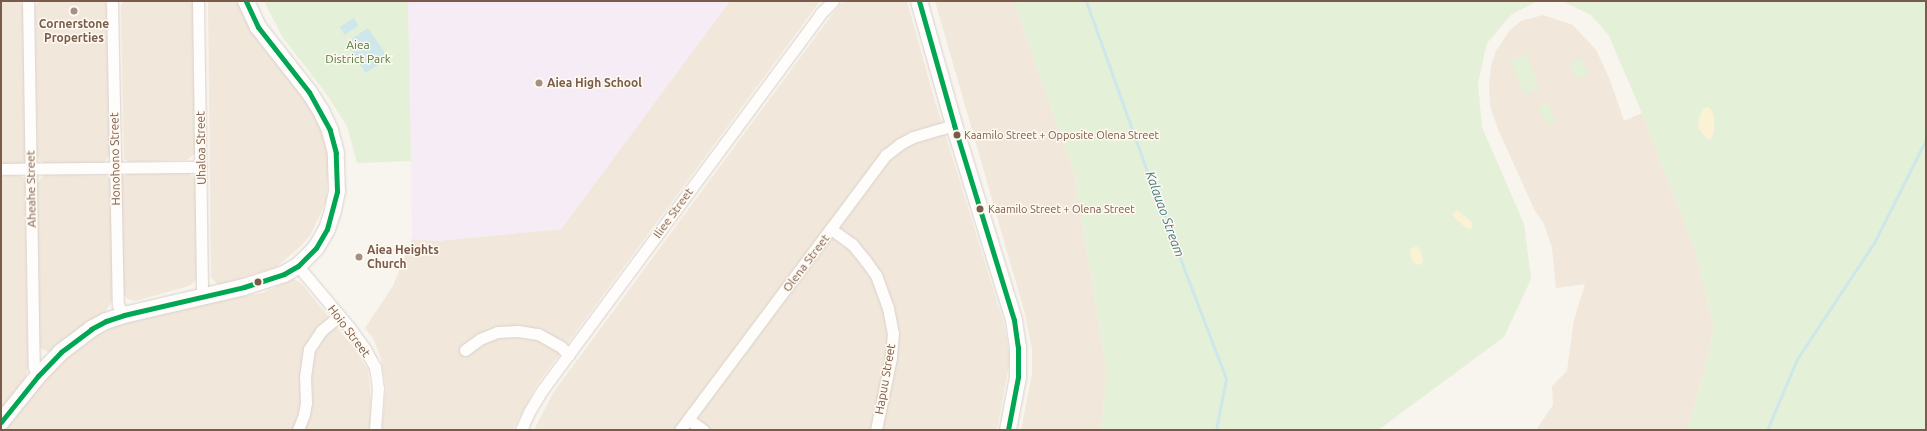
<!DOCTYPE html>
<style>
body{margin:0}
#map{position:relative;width:1927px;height:431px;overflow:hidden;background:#f8f4ee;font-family:Ubuntu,sans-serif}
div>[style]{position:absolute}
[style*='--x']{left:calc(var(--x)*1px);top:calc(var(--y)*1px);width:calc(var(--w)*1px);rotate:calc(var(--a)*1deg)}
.residential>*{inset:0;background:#f1e7db}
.education>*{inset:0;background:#f5ecf5}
.green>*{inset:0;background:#e5f0d8;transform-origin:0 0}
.sand>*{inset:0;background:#fbf2d6}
.water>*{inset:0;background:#cee7ea;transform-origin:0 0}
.stream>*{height:3px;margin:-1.5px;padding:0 1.5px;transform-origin:1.5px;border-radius:1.5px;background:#cee7ea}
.roads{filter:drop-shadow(0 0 1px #d8d1cb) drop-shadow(0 0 1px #d8d1cb)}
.street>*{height:11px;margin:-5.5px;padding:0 5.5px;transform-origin:5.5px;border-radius:5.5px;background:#fefdfc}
.secondary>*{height:16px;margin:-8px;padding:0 8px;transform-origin:8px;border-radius:8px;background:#fefdfc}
.bus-1>*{height:5px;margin:-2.5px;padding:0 2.5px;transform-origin:2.5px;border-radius:2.5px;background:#00a651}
.dots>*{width:11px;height:11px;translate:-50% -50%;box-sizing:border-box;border:2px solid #fff9f0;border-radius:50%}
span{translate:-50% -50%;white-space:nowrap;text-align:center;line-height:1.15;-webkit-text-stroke:3px #fff9f0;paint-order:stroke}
.bus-label{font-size:11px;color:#795b4b}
.left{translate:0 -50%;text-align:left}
.poi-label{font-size:12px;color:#795b4b;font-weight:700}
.park-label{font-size:12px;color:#51793f}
.street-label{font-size:12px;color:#795b4b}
.water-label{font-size:13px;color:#407b86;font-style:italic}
.frame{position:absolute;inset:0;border:2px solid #795b4b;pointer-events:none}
</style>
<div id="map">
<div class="residential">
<div style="clip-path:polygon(1px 1px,19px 1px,24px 8px,25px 161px,20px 165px,1px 165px)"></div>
<div style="clip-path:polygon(39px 1px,106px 1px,110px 155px,103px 163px,44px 163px,39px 160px,37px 156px,35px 6px)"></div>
<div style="clip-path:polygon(123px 1px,192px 1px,194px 4px,195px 153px,187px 160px,131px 162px,124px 159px,121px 6px)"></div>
<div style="clip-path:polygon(208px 1px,237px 1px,250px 27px,260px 44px,301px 93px,322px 125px,329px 156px,326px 201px,311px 234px,300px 247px,276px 267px,222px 284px,217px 284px,211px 277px)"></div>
<div style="clip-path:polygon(730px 1px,820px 1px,536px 386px,513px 430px,382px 430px,386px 387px,381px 359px,374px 340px,365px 328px,393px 286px,412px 239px,436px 241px,561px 229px)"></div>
<div style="clip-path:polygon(843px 1px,907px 1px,934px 98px,1004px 324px,1010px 359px,997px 430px,534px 430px,553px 393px,831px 16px)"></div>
<div style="clip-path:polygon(935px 1px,1014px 1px,1074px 173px,1107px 371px,1101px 430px,1021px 430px,1032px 374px,1032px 349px,1025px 314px)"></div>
<div style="clip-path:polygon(1543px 15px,1573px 25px,1596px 50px,1610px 80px,1624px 121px,1642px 113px,1695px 249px,1712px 318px,1713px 330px,1709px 354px,1687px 430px,1536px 430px,1553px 405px,1552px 386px,1567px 371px,1574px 320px,1585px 284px,1556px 288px,1552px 248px,1544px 224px,1534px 209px,1498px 129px,1490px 105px,1489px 83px,1491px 66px,1496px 51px,1510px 30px,1521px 21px)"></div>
<div style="clip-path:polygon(188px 173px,194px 177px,196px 183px,197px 273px,195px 280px,191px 285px,182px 288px,135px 301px,128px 299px,122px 293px,121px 182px,123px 176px,129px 174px)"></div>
<div style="clip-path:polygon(1px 174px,20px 176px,24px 178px,25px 184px,28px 366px,25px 383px,1px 412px)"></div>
<div style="clip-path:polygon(46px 175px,106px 175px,112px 181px,112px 301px,103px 315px,55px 351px,48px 352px,40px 348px,38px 341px,37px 184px,41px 178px)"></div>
<div style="clip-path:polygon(294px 279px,302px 284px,357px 352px,368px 370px,371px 401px,370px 430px,3px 430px,37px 388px,73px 350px,97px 334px,122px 322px,162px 311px,262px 293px)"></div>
</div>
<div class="education">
<div style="clip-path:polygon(408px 1px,730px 1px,561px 229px,436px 241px,412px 239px)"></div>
</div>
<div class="green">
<div style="clip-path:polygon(264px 1px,408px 1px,411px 161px,357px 163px,347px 126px,325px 92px,283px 38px)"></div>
<div style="clip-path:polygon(1014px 1px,1537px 1px,1511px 15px,1487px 43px,1478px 83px,1482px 127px,1524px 224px,1531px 279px,1504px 337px,1378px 430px,1101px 430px,1107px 371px,1074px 173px)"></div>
<div style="clip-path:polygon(1562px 1px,1926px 1px,1926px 430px,1687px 430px,1709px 354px,1713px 330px,1712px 318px,1695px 249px,1642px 113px,1609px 36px,1591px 15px)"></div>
<div style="left:1527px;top:54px;width:37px;height:17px;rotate:70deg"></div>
<div style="clip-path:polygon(1582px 59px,1589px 73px,1576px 79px,1571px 67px,1571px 63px,1572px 60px)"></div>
<div style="left:1548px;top:103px;width:21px;height:10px;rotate:67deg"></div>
</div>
<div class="sand">
<div style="clip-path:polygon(1709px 107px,1714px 115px,1714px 130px,1712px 138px,1708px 140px,1698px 128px,1699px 117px,1704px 108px)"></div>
<div style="clip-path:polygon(1457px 210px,1472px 222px,1473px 225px,1471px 229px,1466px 228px,1454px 217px,1452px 214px)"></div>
<div style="clip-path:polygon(1414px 247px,1418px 247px,1421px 251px,1423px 261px,1421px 264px,1417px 265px,1412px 261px,1410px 249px)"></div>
</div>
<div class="water">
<div style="left:354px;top:18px;width:9px;height:17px;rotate:58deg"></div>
<div style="left:368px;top:28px;width:36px;height:27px;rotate:56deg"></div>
</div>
<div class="stream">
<div style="--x:1086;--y:1;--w:178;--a:70.3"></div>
<div style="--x:1146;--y:169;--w:225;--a:69.1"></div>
<div style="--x:1226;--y:379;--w:52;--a:101.1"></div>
<div style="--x:1767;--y:430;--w:77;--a:-67.1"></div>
<div style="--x:1797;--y:359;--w:141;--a:-56.5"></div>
<div style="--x:1875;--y:241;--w:114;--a:-63.4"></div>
</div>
<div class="roads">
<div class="street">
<div style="--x:28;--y:1;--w:366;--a:89.1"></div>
<div style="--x:34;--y:367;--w:10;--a:66"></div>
<div style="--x:112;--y:1;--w:304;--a:88.9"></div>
<div style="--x:118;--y:305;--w:12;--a:59"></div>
<div style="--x:198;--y:1;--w:295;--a:89.2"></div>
<div style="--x:1;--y:169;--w:200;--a:-0.6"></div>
<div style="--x:831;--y:229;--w:26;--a:36"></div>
<div style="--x:852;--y:244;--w:21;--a:51"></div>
<div style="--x:865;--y:260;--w:19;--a:54"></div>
<div style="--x:876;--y:275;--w:35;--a:70"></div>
<div style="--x:888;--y:308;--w:25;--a:79"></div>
<div style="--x:893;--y:333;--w:25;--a:95"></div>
<div style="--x:891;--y:358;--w:74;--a:101.8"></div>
<div style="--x:298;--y:266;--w:80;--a:50.1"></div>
<div style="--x:349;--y:327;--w:27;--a:54"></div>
<div style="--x:365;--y:349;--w:21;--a:61"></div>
<div style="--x:375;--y:367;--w:21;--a:82"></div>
<div style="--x:378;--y:388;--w:42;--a:94.1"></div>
<div style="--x:465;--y:350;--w:19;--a:-36"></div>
<div style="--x:480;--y:339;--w:18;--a:-22"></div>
<div style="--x:497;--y:332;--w:21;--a:-3"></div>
<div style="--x:518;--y:331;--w:20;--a:9"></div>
<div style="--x:538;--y:334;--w:26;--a:29"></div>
<div style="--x:561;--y:347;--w:11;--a:45"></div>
<div style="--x:688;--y:419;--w:19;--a:36"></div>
<div style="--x:298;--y:430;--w:17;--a:-69"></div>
<div style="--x:304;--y:414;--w:11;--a:-80"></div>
<div style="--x:306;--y:403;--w:26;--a:-92"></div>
<div style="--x:305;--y:377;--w:28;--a:-82"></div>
<div style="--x:309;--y:349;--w:22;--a:-56"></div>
<div style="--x:321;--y:331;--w:23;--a:-40"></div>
<div style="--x:521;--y:430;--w:20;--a:-66"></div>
<div style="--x:529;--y:412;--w:27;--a:-59"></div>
<div style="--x:543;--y:389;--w:466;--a:-53.5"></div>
<div style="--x:820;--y:14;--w:18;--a:-45"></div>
<div style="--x:680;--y:430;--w:344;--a:-53.2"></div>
<div style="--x:886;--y:155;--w:18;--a:-38"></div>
<div style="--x:900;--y:144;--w:15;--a:-28"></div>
<div style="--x:913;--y:137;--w:43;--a:-16.3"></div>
</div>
<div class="secondary">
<div style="--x:919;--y:1;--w:129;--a:74.2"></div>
<div style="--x:954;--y:125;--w:204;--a:72.9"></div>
<div style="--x:1014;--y:320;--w:27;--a:82"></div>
<div style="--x:1018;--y:347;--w:30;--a:90"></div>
<div style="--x:1018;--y:377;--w:54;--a:100.7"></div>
<div style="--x:1;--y:422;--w:59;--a:-51.2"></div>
<div style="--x:38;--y:376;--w:33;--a:-46"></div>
<div style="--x:61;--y:352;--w:38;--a:-37"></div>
<div style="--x:91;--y:329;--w:17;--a:-28"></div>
<div style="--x:106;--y:321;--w:19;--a:-18"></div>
<div style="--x:124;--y:315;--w:123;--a:-13.1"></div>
<div style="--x:244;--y:287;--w:42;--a:-18"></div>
<div style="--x:284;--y:274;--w:16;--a:-30"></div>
<div style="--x:298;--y:266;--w:25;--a:-45"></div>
<div style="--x:316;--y:248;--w:22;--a:-60"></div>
<div style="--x:327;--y:229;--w:20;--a:-72"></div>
<div style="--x:333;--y:210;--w:19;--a:-78"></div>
<div style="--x:337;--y:191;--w:38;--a:-92"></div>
<div style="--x:336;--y:153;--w:24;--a:-105"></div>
<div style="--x:330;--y:130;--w:21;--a:-115"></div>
<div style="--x:321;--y:111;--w:22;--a:-122"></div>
<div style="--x:309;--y:92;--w:83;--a:-128.1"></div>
<div style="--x:258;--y:27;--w:29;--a:-115"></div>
</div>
</div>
<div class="bus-1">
<div style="--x:919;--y:1;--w:129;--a:74.2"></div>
<div style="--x:954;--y:125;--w:204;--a:72.9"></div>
<div style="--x:1014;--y:320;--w:27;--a:82"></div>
<div style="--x:1018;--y:347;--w:30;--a:90"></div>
<div style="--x:1018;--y:377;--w:54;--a:100.7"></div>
<div style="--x:1;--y:422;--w:59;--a:-51.2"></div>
<div style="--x:38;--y:376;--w:33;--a:-46"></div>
<div style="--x:61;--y:352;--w:38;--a:-37"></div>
<div style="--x:91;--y:329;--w:17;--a:-28"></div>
<div style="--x:106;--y:321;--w:19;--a:-18"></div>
<div style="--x:124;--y:315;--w:123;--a:-13.1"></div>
<div style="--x:244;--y:287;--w:42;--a:-18"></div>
<div style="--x:284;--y:274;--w:16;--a:-30"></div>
<div style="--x:298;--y:266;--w:25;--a:-45"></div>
<div style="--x:316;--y:248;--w:22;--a:-60"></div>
<div style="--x:327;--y:229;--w:39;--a:-75"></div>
<div style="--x:337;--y:191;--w:38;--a:-92"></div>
<div style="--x:336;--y:153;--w:24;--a:-105"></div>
<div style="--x:330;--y:130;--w:43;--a:-118.9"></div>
<div style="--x:309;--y:92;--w:83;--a:-128.1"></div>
<div style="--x:258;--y:27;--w:29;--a:-115"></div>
</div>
<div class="dots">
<div style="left:74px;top:11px;background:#a59184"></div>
<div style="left:539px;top:83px;background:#a59184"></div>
<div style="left:957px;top:135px;background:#795b4b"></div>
<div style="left:980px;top:209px;background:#795b4b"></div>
<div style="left:359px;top:257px;background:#a59184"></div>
<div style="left:258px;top:282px;background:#795b4b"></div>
</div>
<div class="bus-label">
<span class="left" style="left:964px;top:135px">Kaamilo Street + Opposite Olena Street</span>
<span class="left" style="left:988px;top:209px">Kaamilo Street + Olena Street</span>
</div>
<div class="poi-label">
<span style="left:74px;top:31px">Cornerstone<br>Properties</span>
<span class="left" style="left:547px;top:83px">Aiea High School</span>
<span class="left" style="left:367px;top:257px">Aiea Heights<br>Church</span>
</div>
<div class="park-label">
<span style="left:358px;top:52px">Aiea<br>District Park</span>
</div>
<div class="street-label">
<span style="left:201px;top:148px;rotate:-91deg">Uhaloa Street</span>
<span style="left:115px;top:159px;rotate:-91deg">Honohono Street</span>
<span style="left:31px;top:189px;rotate:-91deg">Aheahe Street</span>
<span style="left:673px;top:213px;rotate:-54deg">Iliee Street</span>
<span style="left:806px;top:263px;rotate:-53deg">Olena Street</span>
<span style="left:349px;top:331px;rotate:53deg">Hoio Street</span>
<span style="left:885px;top:379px;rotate:-80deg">Hapuu Street</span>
</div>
<div class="water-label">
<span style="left:1165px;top:214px;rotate:70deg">Kalauao Stream</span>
</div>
<div class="frame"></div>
</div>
